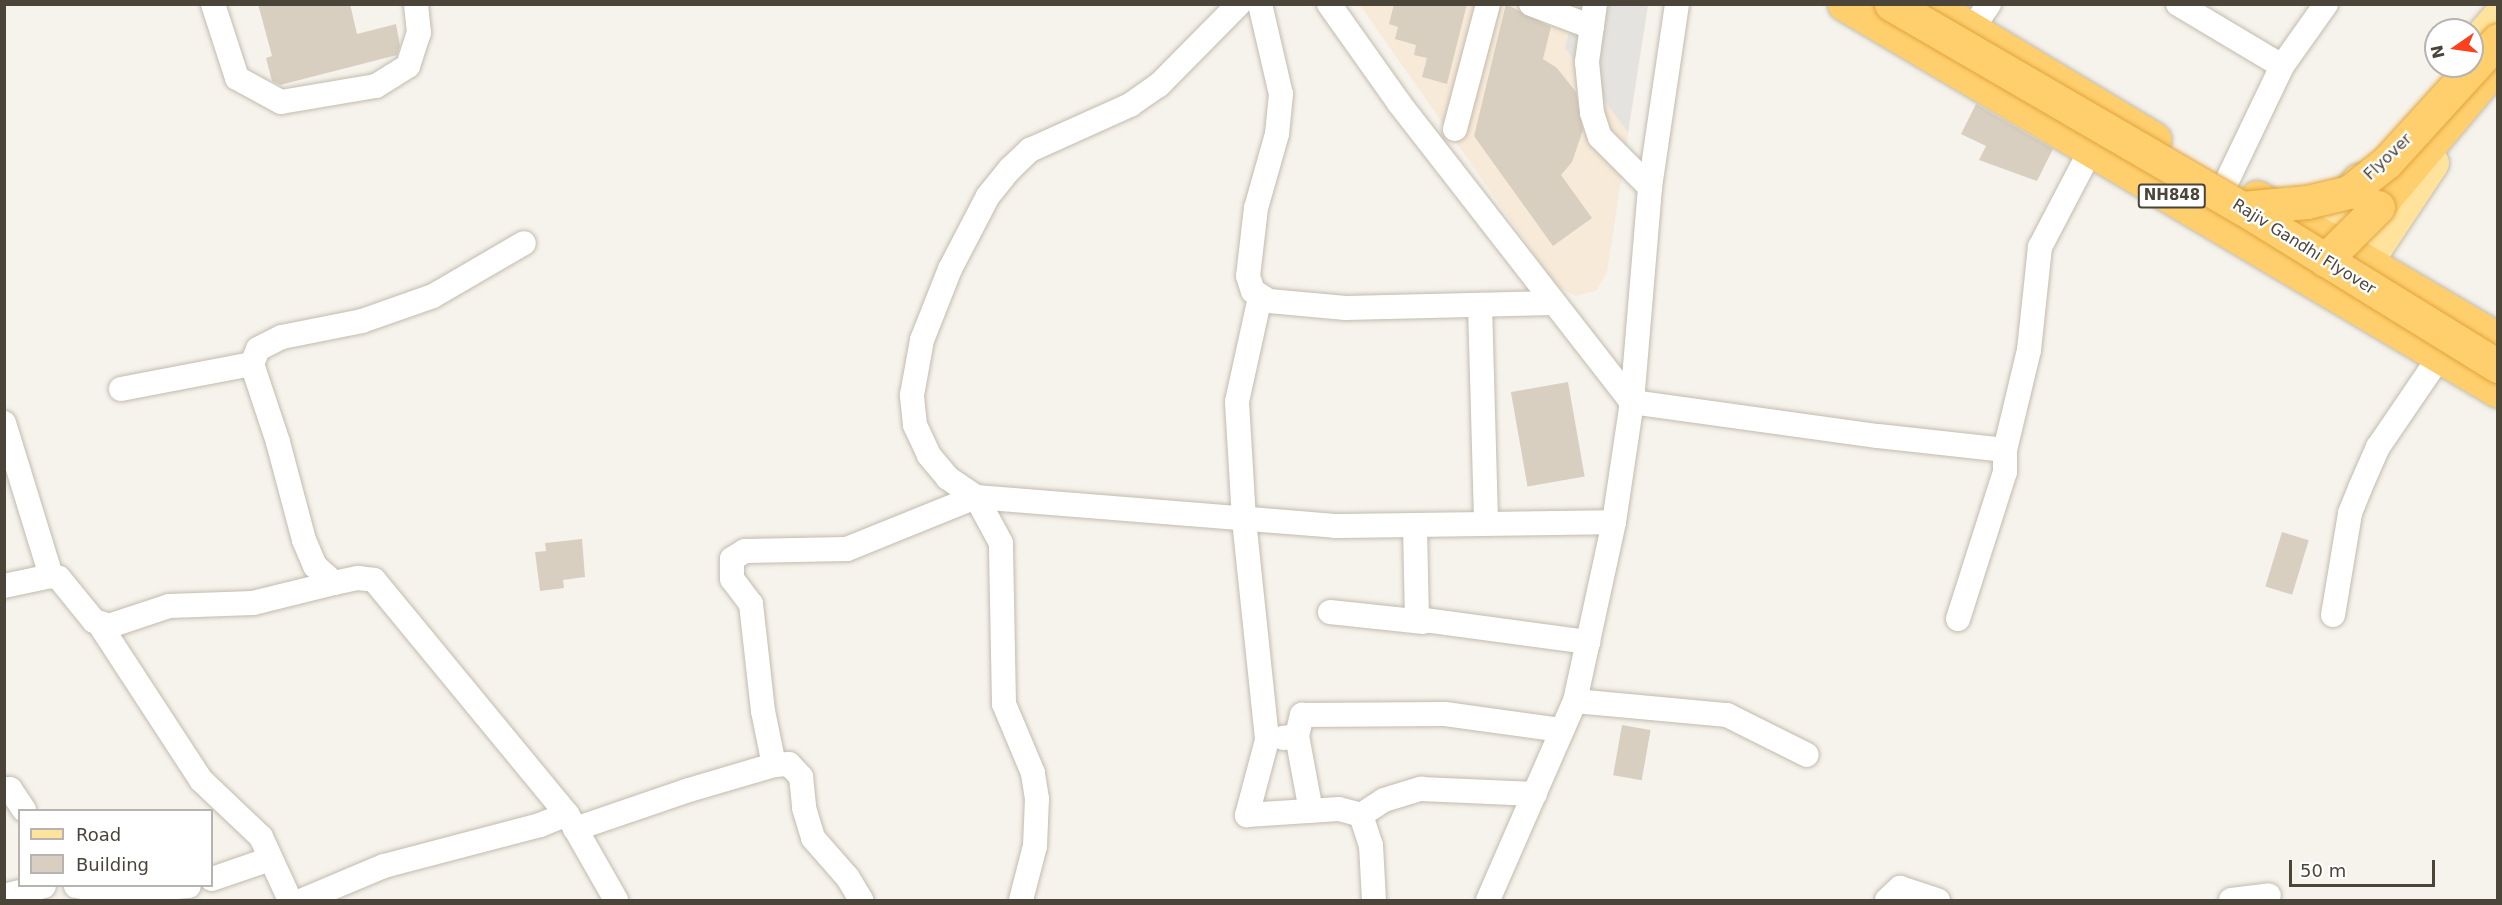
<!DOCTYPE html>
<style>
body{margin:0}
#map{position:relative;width:2502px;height:905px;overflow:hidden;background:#f6f3ec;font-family:"DejaVu Sans",sans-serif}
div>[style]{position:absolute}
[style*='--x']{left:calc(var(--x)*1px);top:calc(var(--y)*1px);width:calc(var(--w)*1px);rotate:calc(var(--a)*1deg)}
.commercial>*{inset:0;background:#f7ead8}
.parking>*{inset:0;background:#e5e3e0}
.building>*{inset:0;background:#d8cfc1;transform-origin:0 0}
.roads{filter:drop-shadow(0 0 2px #c2bbae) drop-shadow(0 0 2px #c2bbae)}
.minor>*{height:24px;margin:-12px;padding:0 12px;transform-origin:12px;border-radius:12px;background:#fff}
.major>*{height:32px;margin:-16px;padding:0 16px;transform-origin:16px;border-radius:16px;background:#ffe39c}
.highway>*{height:33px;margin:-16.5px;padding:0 16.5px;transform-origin:16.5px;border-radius:16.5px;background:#ffcf6e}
.bridges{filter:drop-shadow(0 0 2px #e0a43c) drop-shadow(0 0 2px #e0a43c)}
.highway-bridge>*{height:33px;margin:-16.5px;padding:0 16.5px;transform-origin:16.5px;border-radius:16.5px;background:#ffcf6e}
span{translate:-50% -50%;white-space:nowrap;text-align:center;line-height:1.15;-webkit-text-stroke:4.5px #fff;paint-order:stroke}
.shield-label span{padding:2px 4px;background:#fff;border:2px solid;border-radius:4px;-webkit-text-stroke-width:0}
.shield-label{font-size:15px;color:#4b4439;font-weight:700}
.street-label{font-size:16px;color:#4b4439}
.frame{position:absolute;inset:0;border:6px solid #4b4439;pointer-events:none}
.legend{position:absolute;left:18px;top:809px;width:195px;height:78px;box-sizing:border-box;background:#fff;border:2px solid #b7b4b0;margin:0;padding:8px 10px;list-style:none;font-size:18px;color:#4b4439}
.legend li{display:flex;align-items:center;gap:12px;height:30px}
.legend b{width:30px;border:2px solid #b7b4b0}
.north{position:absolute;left:2424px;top:18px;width:60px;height:60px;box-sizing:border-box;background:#fff;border:2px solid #b7b4b0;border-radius:50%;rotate:257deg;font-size:16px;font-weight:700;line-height:24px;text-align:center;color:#4b4439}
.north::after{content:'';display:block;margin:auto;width:21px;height:27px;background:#fc3f1d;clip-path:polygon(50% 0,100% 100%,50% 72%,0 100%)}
.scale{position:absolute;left:2289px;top:860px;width:146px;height:27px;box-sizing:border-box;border:3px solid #4b4439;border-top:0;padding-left:8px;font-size:18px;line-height:21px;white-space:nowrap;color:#4b4439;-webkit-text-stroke:4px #fff;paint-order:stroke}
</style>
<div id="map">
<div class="commercial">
<div style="clip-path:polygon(1360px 5px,1648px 5px,1607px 272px,1596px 291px,1575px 296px,1556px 285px)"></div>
</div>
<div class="parking">
<div style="clip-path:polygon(1576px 5px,1648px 5px,1628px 132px,1565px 48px)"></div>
</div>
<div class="building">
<div style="clip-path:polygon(258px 4px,350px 4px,357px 34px,396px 24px,400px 46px,397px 55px,280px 85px,272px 81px,266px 58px,272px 56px)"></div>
<div style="clip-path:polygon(1394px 4px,1467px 4px,1447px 84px,1422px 77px,1427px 58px,1414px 55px,1416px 45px,1395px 39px,1398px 27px,1389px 24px)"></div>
<div style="clip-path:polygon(1506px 4px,1551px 27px,1543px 59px,1557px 68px,1576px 92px,1583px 130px,1572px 162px,1561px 175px,1592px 218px,1553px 246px,1474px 136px)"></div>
<div style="clip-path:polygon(1976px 104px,2053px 149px,2037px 181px,1979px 160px,1986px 146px,1961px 134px)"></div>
<div style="left:1568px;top:382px;width:96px;height:58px;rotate:80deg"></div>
<div style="left:2282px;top:532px;width:28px;height:57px;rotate:17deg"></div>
<div style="clip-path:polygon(582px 539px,585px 577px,563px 580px,564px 588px,540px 591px,535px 552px,546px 551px,545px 543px)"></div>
<div style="left:1622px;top:725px;width:29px;height:51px;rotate:10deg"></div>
</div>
<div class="roads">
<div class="minor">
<div style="--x:213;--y:4;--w:78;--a:72"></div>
<div style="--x:237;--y:78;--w:50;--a:28.6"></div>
<div style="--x:281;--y:102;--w:96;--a:-9.6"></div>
<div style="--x:376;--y:86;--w:38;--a:-32"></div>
<div style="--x:408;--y:66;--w:35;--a:-72"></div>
<div style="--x:419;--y:33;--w:29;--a:-96"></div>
<div style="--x:1260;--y:4;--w:92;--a:76.9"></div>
<div style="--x:1281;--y:94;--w:40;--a:95.7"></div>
<div style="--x:1277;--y:134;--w:77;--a:105.8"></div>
<div style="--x:1256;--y:208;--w:68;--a:96.7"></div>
<div style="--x:1248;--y:276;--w:16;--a:72"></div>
<div style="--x:1253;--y:291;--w:19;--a:32"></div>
<div style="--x:1269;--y:301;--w:77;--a:5.2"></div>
<div style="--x:1346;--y:308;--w:207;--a:-1.4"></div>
<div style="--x:1329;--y:4;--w:121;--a:54.7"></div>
<div style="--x:1399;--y:103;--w:379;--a:52.1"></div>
<div style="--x:1632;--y:402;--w:248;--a:7.9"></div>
<div style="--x:1878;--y:436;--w:128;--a:6.3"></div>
<div style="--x:1531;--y:4;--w:65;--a:20.7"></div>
<div style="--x:1595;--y:4;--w:59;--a:97.9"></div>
<div style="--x:1587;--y:62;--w:51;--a:84.4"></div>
<div style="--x:1592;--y:113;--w:25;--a:72"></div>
<div style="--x:1600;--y:137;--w:71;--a:45"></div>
<div style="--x:2178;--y:4;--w:121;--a:30.8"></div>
<div style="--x:1963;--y:42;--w:46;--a:-55.6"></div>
<div style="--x:1455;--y:129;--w:129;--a:-75.2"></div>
<div style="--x:2227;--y:181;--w:127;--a:-64.4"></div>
<div style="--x:2282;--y:66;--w:76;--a:-54.6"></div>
<div style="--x:1260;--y:297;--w:107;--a:102.4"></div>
<div style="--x:1237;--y:402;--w:118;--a:86.6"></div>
<div style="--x:1244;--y:520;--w:221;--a:84"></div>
<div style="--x:1267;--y:740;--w:78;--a:104.9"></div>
<div style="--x:1247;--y:815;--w:92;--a:-3.7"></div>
<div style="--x:1339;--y:809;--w:23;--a:15"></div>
<div style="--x:1361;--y:815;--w:32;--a:72"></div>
<div style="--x:1371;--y:845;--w:55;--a:86.9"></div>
<div style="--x:1480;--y:305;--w:218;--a:88.4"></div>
<div style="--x:121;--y:389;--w:133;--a:-10.8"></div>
<div style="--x:4;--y:423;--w:160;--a:72.9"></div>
<div style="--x:1415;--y:526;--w:93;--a:88.8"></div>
<div style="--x:1417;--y:619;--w:173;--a:7.7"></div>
<div style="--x:334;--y:583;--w:25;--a:-138"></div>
<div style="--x:315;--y:566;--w:28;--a:-113"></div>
<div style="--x:304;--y:540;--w:101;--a:-104.9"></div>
<div style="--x:278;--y:442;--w:82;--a:-108.4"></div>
<div style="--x:252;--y:364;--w:16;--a:-68"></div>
<div style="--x:258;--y:349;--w:27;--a:-27"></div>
<div style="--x:282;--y:337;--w:82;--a:-11.3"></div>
<div style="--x:362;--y:321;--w:75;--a:-19.4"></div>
<div style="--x:433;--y:296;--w:105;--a:-30.2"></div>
<div style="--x:4;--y:586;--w:48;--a:-12"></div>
<div style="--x:51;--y:576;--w:8;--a:14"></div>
<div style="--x:59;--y:578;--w:55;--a:50.9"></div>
<div style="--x:94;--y:621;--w:16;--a:18"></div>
<div style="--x:109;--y:626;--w:63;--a:-18.4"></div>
<div style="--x:169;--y:606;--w:84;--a:-2"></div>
<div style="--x:253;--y:603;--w:83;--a:-13.9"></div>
<div style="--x:334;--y:583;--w:25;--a:-12"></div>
<div style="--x:358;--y:578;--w:16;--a:7"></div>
<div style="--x:374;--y:580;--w:303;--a:50.5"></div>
<div style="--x:567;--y:814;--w:99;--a:60.3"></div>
<div style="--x:1330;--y:612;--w:94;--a:6.1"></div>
<div style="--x:2333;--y:615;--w:103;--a:-80.5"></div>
<div style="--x:2350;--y:513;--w:27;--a:-68"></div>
<div style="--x:2360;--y:488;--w:45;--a:-66.3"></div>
<div style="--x:2378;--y:447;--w:126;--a:-55.7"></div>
<div style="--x:1958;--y:619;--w:154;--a:-72.3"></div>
<div style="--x:2005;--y:472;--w:22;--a:-90"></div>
<div style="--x:2005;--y:450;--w:103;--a:-76.5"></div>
<div style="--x:2029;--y:350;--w:104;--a:-83.9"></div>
<div style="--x:2040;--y:247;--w:125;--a:-62.4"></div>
<div style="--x:100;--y:625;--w:185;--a:56.9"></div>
<div style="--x:201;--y:780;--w:83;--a:43.5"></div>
<div style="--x:261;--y:837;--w:69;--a:65.3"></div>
<div style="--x:1575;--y:701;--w:153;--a:5.3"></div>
<div style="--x:1727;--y:715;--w:89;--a:26.6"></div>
<div style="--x:1297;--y:736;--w:22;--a:-77"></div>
<div style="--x:1302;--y:715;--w:143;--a:-0.4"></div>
<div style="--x:1445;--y:714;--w:118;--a:7.8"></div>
<div style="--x:1283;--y:738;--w:14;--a:-8"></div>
<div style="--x:1297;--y:736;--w:76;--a:79.4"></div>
<div style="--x:774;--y:765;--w:55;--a:-101.5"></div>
<div style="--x:763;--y:711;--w:108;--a:-96.4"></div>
<div style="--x:751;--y:604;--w:31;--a:-127"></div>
<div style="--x:732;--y:579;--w:20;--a:-90"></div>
<div style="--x:732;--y:559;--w:15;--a:-32"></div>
<div style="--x:745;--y:551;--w:102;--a:-1.1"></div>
<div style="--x:847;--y:549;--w:139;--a:-22"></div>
<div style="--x:976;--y:497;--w:360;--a:4.6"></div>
<div style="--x:1335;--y:526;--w:279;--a:-0.8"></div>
<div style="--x:4;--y:789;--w:6;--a:0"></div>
<div style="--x:10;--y:789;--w:25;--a:56"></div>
<div style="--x:1361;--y:815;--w:27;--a:-33"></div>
<div style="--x:1384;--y:800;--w:39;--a:-17"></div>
<div style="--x:1421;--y:789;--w:114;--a:2.5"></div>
<div style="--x:575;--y:829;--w:120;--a:-18.9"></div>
<div style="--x:689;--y:790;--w:89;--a:-16.4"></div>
<div style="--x:774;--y:765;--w:15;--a:-4"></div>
<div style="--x:789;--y:764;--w:18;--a:47"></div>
<div style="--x:801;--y:777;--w:31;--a:84"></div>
<div style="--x:804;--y:808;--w:31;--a:73"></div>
<div style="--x:813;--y:838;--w:53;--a:48.8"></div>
<div style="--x:848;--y:878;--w:26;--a:59"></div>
<div style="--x:212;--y:879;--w:61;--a:-19"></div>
<div style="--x:76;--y:886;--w:36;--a:10"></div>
<div style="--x:111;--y:892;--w:78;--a:-4.4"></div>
<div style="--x:4;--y:896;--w:41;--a:-14"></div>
<div style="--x:303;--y:900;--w:88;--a:-22.8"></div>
<div style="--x:384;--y:866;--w:161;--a:-14.7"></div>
<div style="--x:540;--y:825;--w:29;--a:-22"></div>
<div style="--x:1021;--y:900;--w:56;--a:-75.5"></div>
<div style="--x:1035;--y:846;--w:47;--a:-87.6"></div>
<div style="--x:1037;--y:799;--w:26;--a:-99"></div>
<div style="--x:1033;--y:773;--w:75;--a:-112.8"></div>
<div style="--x:1004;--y:704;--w:161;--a:-91.1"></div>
<div style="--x:1001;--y:543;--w:52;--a:-118.5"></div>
<div style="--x:976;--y:497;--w:34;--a:-146"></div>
<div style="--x:948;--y:478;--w:30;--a:-130"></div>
<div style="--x:929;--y:455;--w:33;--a:-115"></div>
<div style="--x:915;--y:425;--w:30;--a:-96"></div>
<div style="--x:912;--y:395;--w:56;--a:-79.7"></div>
<div style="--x:922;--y:340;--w:76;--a:-68.5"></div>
<div style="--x:950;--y:269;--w:82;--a:-62.5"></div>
<div style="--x:988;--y:196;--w:35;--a:-51"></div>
<div style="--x:1010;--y:169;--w:28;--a:-44"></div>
<div style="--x:1030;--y:150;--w:110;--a:-24.2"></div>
<div style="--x:1130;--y:105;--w:35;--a:-35"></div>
<div style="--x:1159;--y:85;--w:114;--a:-45.4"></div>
<div style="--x:1488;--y:900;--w:217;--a:-66.4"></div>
<div style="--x:1575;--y:701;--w:183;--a:-77.7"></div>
<div style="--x:1614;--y:522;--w:121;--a:-81.5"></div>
<div style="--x:1632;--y:402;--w:216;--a:-85.2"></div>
<div style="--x:1650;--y:187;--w:185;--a:-81.6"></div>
<div style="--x:1887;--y:900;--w:18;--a:-43"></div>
<div style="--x:1900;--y:888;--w:40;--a:18"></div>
<div style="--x:2231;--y:900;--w:38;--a:-7"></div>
</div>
<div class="major">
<div style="--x:2472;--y:47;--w:40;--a:-49"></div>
<div style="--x:2299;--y:253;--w:94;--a:-50.6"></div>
<div style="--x:2353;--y:284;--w:145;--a:-56.5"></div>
</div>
<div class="highway">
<div style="--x:1844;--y:4;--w:760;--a:30.61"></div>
<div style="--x:1930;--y:4;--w:262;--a:31"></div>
<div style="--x:2257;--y:197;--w:280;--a:30.5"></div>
<div style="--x:2378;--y:207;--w:187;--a:-50"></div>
</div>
</div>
<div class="bridges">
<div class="highway-bridge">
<div style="--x:1891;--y:4;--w:406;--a:30.2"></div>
<div style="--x:2242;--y:208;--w:301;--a:31.7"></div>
<div style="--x:2242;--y:208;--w:65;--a:-5.3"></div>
<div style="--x:2307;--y:202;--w:43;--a:-13.4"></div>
<div style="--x:2349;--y:192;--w:48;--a:-38.3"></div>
<div style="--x:2387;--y:162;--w:165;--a:-47.7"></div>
<div style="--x:2325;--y:260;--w:75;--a:-45"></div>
</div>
</div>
<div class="shield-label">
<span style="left:2172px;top:196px">NH848</span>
</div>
<div class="street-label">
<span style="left:2388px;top:157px;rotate:-44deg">Flyover</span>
<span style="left:2304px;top:247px;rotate:32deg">Rajiv Gandhi Flyover</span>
</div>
<div class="frame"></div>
<ul class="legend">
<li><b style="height:8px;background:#ffe39c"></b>Road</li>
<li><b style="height:16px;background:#d8cfc1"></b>Building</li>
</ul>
<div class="north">N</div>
<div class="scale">50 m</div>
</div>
